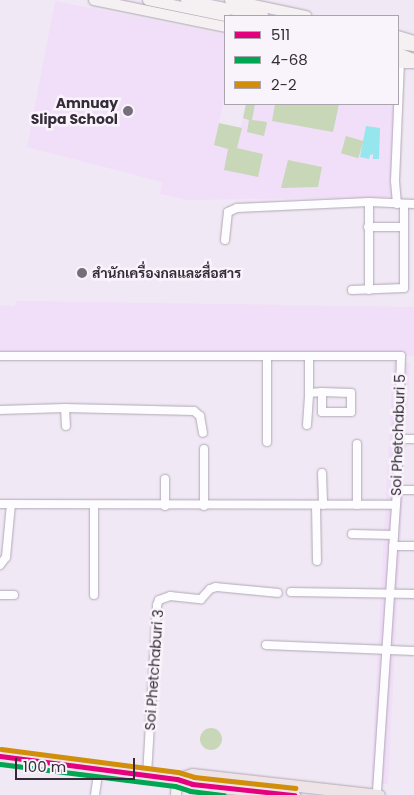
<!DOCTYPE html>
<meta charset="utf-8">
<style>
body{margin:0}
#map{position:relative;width:414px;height:795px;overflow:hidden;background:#f1e8f5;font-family:Poppins,Sarabun,sans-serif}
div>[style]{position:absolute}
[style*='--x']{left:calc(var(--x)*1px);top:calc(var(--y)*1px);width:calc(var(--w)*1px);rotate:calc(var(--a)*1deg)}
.built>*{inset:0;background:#f1def8;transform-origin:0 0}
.green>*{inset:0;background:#c7d7b7;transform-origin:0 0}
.round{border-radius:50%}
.water>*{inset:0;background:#95e7ed}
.roads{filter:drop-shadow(0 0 1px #b0a8b4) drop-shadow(0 0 1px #b0a8b4)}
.minor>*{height:8px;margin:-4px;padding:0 4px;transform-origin:4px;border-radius:4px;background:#fdfcfe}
.secondary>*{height:10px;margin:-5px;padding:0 5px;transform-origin:5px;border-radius:5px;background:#f5f0f2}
.primary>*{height:11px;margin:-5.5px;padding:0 5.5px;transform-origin:5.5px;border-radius:5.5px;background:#eee4e7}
.bus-1>*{height:5px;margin:-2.5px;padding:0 2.5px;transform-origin:2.5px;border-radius:2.5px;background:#e5007d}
.bus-2>*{height:5px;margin:-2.5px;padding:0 2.5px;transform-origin:2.5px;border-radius:2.5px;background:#00a651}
.bus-3>*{height:5px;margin:-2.5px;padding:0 2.5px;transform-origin:2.5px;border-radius:2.5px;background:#d08e0b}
.dots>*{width:14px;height:14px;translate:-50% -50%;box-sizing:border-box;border:2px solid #f9f4fb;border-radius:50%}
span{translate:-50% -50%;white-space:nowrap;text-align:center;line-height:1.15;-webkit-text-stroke:5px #f9f4fb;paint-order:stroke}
.poi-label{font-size:14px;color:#342c38;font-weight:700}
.right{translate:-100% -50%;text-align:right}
.left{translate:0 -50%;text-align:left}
.street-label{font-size:14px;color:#342c38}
.legend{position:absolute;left:224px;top:15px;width:175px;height:90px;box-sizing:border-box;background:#f9f4fb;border:1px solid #aaa4ad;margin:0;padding:6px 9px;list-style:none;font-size:15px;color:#342c38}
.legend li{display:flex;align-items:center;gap:10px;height:25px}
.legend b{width:25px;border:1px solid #aaa4ad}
.scale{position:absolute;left:15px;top:758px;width:120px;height:22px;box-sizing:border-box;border:2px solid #342c38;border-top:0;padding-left:6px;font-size:15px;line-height:18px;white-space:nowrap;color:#342c38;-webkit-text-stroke:4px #f9f4fb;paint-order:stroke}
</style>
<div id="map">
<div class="built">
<div style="clip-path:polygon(55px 1px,225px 35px,225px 94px,218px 128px,240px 131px,246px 104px,395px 104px,393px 197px,188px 200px,160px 194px,162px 182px,27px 147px)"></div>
<div style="clip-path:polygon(16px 301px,414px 307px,414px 356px,0 353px,0 305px,15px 306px)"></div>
<div style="left:393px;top:362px;width:17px;height:422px;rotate:3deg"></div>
</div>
<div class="green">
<div style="clip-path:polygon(246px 104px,255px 104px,252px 120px,267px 122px,264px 136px,247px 132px,249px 120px,243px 118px)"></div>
<div style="clip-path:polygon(275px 104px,339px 104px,333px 132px,272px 121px)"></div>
<div style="clip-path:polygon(219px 123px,242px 128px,237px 148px,263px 154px,258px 177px,224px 170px,228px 149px,214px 145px)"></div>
<div style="left:346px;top:136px;width:18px;height:18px;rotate:16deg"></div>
<div style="clip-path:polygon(288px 160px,322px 167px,318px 187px,281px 188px)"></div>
<div class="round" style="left:200px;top:728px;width:22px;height:22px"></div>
</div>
<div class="water">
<div style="clip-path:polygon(366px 126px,380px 128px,379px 159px,373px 159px,373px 154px,370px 155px,369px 159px,360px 157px)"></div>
</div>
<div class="roads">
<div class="minor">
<div style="--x:397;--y:204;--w:23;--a:-95"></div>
<div style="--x:395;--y:181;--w:118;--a:-87.6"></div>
<div style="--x:368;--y:227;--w:35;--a:0"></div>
<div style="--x:225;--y:240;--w:28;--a:-84"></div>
<div style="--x:228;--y:212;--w:10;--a:-24"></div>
<div style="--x:237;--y:208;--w:132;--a:-2.6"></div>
<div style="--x:369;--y:202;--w:45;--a:2.5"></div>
<div style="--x:352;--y:290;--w:52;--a:-2.2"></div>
<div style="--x:404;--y:288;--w:84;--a:-90"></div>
<div style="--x:369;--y:290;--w:88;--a:-90"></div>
<div style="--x:0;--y:356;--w:401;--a:0"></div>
<div style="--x:401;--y:356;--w:134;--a:91.7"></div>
<div style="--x:397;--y:490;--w:306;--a:93.8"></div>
<div style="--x:267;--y:356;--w:86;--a:90"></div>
<div style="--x:309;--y:356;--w:37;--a:90"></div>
<div style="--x:309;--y:393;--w:13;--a:-4"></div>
<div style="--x:322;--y:392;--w:29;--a:2"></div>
<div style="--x:351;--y:393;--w:19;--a:90"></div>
<div style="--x:351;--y:412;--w:29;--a:180"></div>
<div style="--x:322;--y:412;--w:20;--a:-90"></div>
<div style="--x:65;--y:408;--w:18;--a:87"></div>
<div style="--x:0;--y:410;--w:65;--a:-1.8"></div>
<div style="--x:65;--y:408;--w:129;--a:1.3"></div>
<div style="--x:194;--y:411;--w:8;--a:40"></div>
<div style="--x:200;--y:416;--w:17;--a:80"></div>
<div style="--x:307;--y:425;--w:32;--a:-86"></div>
<div style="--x:399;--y:439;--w:15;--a:0"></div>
<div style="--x:357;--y:444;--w:61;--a:90"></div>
<div style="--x:322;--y:473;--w:32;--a:88"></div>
<div style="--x:397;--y:490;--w:17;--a:0"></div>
<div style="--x:0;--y:504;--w:396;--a:0.1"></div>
<div style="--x:316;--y:505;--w:56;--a:89"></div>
<div style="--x:165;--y:506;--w:27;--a:-90"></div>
<div style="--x:204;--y:506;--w:57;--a:-90"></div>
<div style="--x:352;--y:534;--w:42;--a:1.4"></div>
<div style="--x:393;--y:546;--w:21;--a:0"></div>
<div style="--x:0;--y:565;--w:10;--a:-53"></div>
<div style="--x:6;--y:557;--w:53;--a:-84.6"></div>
<div style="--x:291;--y:592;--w:123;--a:0.9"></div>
<div style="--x:0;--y:595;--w:14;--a:0"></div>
<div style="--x:94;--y:595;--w:89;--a:-90"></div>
<div style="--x:266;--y:645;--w:148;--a:2.3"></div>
<div style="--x:147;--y:775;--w:170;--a:-86.6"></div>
<div style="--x:157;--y:605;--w:5;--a:-68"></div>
<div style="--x:159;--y:600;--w:12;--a:-20"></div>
<div style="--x:170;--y:596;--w:31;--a:6"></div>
<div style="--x:201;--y:599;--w:13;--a:-48"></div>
<div style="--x:210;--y:589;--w:6;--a:-18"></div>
<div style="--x:216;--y:587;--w:62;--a:5.5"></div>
<div style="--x:95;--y:795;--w:27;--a:-82"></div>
</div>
<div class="secondary">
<div style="--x:94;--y:0;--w:134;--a:11.6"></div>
<div style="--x:148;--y:0;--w:79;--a:11.7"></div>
<div style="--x:186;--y:0;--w:79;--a:11.7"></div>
<div style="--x:230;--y:0;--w:78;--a:11.9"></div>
<div style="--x:398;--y:36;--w:17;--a:17"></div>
<div style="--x:398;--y:44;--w:16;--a:7"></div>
<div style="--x:398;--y:53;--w:17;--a:21"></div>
<div style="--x:398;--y:63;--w:16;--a:0"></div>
<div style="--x:176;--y:795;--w:16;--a:-86"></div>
</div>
<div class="primary">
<div style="--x:0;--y:756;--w:178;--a:7.4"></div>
<div style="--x:177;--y:779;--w:16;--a:18"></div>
<div style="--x:192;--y:784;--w:103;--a:6.2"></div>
<div style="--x:177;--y:779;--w:16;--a:-18"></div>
<div style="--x:192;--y:774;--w:188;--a:6.4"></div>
</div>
</div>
<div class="bus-1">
<div style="--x:0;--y:756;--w:178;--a:7.4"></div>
<div style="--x:177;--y:779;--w:16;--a:18"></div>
<div style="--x:192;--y:784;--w:103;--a:6.2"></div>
</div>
<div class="bus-2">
<div style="--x:0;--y:764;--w:176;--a:7.2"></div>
<div style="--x:175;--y:786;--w:16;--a:18"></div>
<div style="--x:190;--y:791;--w:34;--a:7"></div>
</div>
<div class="bus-3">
<div style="--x:1;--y:749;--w:178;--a:7.4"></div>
<div style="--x:178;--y:772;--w:17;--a:17"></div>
<div style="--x:194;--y:777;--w:102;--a:6.2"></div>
</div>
<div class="dots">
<div style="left:128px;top:111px;background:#766e7a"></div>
<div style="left:82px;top:273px;background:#766e7a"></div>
</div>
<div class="poi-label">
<span class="right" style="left:118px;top:111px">Amnuay<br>Slipa School</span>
<span class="left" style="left:92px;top:273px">สำนักเครื่องกลและสื่อสาร</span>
</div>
<div class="street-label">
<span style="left:398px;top:435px;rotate:-88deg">Soi Phetchaburi 5</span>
<span style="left:154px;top:670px;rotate:-86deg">Soi Phetchaburi 3</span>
</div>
<ul class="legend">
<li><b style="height:6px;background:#e5007d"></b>511</li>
<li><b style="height:6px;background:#00a651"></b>4-68</li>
<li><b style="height:6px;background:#d08e0b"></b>2-2</li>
</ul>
<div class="scale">100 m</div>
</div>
